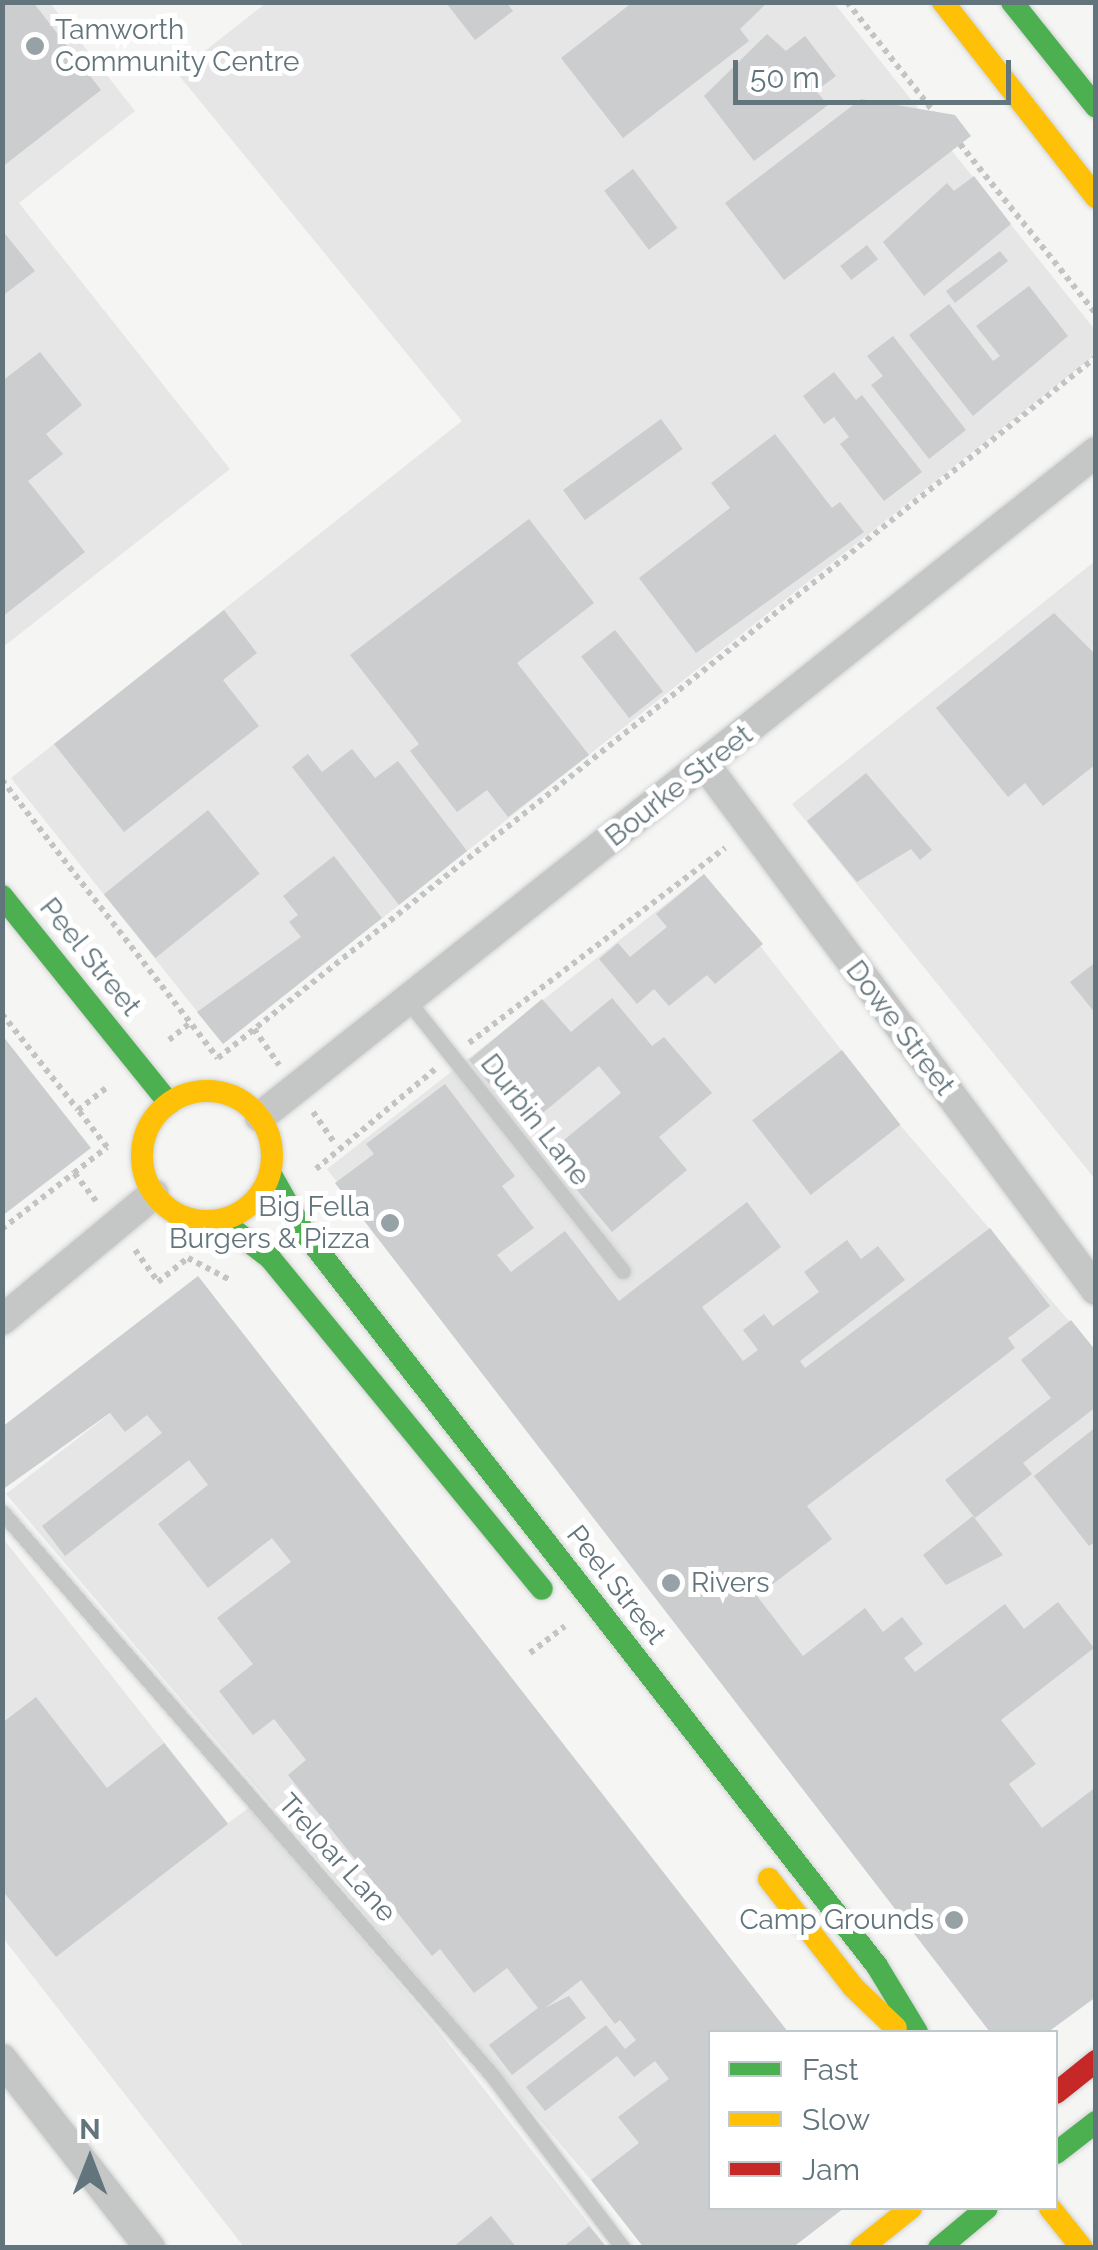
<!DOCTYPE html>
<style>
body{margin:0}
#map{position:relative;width:1098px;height:2250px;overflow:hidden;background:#f5f5f4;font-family:Raleway,sans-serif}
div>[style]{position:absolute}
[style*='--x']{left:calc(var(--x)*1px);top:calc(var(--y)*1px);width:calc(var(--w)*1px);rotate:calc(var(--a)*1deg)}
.built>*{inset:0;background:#e5e6e5}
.building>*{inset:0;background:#cbcdce;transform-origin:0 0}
.path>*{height:6px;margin-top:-3px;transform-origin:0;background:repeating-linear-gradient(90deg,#c3c5c5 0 5px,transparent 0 10px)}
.roads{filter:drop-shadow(0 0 2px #d0d2d2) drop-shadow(0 0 2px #d0d2d2)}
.lane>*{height:15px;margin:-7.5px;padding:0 7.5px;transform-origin:7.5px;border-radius:7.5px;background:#c5c7c7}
.street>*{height:30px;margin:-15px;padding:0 15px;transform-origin:15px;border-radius:15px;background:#c5c7c7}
.fast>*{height:22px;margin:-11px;padding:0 11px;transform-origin:11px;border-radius:11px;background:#4caf50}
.slow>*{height:22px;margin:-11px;padding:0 11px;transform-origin:11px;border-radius:11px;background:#ffc107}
.slow>.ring{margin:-11px;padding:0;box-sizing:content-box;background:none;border:22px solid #ffc107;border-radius:50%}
.jam>*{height:22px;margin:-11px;padding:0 11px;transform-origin:11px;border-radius:11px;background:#c62828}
.dots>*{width:28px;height:28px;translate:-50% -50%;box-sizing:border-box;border:5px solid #fff;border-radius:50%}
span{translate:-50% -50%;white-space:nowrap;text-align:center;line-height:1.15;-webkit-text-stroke:10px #fff;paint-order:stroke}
.poi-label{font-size:28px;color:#63757c}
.left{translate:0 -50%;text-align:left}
.right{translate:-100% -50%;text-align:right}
.street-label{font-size:28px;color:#63757c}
.frame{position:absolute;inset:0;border:5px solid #63757c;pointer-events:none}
.legend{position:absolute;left:708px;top:2030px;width:350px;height:180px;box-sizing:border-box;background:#fff;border:2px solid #c1c8cb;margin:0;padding:12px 18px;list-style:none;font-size:30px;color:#63757c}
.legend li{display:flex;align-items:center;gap:20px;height:50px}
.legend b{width:50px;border:2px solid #c1c8cb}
.north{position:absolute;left:40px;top:2110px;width:100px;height:100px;-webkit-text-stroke:8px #fff;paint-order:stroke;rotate:0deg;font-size:28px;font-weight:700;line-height:40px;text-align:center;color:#63757c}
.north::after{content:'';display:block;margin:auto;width:35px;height:45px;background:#63757c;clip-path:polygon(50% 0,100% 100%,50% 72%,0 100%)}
.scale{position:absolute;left:733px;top:60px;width:278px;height:45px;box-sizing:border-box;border:5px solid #63757c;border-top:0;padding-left:12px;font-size:30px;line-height:35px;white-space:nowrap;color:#63757c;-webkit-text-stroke:8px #fff;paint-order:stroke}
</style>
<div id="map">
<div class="built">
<div style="clip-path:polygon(3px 3px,50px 3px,135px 111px,19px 203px,230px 469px,3px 647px)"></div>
<div style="clip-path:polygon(266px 3px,834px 3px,1095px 330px,1095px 355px,223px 1044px,11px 778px,462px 421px,177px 73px)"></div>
<div style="clip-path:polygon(1095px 561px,1095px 1179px,792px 804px)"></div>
<div style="clip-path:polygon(704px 874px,900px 1125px,1095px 1351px,1095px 1997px,1048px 2032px,990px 2032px,327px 1169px)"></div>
<div style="clip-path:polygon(232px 1319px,788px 2032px,710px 2032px,710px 2208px,844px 2208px,792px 2247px,591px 2180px,6px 1494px)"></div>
<div style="clip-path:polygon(2px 1537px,228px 1823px,250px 1807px,434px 2025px,607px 2247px,244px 2247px,3px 1938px)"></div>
</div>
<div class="building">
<div style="clip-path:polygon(2px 2px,33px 2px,101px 90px,2px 167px)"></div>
<div style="clip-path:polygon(506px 2px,513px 11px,475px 40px,447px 4px)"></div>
<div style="clip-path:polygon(633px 2px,768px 2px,740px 29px,749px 41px,623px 138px,561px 58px)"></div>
<div style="clip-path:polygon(767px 34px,786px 51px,805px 36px,836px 76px,816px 91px,828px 105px,754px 161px,704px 96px)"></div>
<div style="clip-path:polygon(861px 99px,955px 115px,971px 136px,784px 280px,725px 203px)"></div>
<div style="left:633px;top:169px;width:74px;height:36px;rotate:53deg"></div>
<div style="clip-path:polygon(974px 176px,1011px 224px,924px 296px,883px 242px,947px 183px,954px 191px)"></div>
<div style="clip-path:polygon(2px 230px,35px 271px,2px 296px)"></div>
<div style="left:867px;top:245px;width:18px;height:34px;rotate:52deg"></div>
<div style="clip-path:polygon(1000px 251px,1008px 261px,955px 303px,946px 291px)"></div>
<div style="clip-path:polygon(1029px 286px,1068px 336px,973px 416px,909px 335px,949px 304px,993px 361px,1000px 356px,976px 326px)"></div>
<div style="clip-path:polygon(893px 336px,966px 430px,929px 459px,871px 385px,883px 376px,867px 356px)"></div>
<div style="clip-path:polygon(40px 352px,82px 405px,46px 434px,63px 454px,28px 481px,85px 552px,2px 617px,2px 381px)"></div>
<div style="clip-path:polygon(834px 372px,856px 400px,862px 395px,922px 472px,884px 501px,840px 444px,849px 437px,834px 417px,824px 424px,803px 396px)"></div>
<div style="left:661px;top:419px;width:37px;height:121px;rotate:54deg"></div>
<div style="clip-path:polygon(775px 434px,832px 508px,840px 502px,864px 532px,696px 653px,639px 578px,730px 508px,711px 483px)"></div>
<div style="clip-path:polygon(529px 519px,594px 603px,517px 663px,589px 755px,508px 817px,487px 790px,457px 812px,410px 751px,419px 744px,350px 655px)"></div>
<div style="clip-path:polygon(224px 610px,257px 653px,223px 680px,259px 726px,124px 832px,54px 744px)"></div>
<div style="clip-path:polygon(1054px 613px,1096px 655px,1096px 764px,1043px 806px,1025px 783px,1008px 797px,936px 708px)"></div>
<div style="left:615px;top:630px;width:78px;height:43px;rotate:52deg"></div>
<div style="clip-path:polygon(352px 749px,375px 778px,398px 761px,467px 851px,399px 905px,292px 767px,308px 754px,322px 772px)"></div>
<div style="clip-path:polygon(866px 773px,932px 850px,920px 860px,911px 849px,857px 882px,807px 821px)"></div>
<div style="left:208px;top:810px;width:82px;height:134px;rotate:51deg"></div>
<div style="clip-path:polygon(334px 856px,382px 918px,223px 1044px,197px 1012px,301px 937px,289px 922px,298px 915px,283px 896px)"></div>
<div style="clip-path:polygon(704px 874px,763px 944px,715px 984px,707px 975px,669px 1006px,654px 989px,637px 1004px,599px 959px,618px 943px,630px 957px,667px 927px,656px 914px)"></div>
<div style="clip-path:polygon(1096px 962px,1096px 1014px,1070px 982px)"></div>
<div style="clip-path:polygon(612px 998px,652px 1046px,664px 1037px,712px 1093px,659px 1137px,687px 1170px,612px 1232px,547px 1154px,621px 1093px,599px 1066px,526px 1127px,469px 1060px,542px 999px,571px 1032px)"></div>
<div style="clip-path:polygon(2px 1035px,91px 1148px,2px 1216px)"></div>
<div style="left:842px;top:1050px;width:95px;height:114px;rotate:52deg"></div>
<div style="clip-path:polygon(445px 1084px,515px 1176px,502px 1186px,534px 1228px,497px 1255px,511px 1272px,565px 1231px,619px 1301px,747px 1202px,781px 1247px,702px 1307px,743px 1361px,758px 1350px,743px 1330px,764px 1314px,773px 1326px,819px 1292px,804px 1272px,847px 1240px,861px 1259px,878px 1246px,905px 1280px,800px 1361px,805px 1368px,990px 1228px,1050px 1306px,1008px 1338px,1015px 1348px,807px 1506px,832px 1539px,757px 1596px,803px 1656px,865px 1608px,883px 1632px,902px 1617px,923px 1644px,904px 1658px,915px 1672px,1005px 1604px,1024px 1629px,1058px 1602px,1094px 1648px,1001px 1720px,1036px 1764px,1009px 1784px,1042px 1828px,1096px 1787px,1096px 1997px,1048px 2032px,990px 2032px,335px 1183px,374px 1154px,366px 1144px)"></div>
<div style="clip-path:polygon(198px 1276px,788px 2032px,710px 2032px,710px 2208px,844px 2208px,792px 2248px,644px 2248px,591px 2180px,639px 2143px,618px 2117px,669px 2079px,655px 2061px,634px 2077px,617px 2056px,545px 2111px,526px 2087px,606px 2025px,625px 2049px,636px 2040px,620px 2020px,615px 2024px,581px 1980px,545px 2008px,569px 1996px,586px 2018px,512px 2075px,489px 2045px,538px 2008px,507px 1968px,474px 1993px,440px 1949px,432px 1956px,288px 1775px,306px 1760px,274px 1719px,253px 1735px,219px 1691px,253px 1664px,217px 1618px,291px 1562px,272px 1538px,208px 1588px,158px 1524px,208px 1485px,189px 1460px,65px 1556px,42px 1526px,162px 1433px,147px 1415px,125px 1432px,110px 1413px,2px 1490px,2px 1427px)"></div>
<div style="clip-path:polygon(1071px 1320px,1096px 1351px,1096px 1407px,1023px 1463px,1032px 1474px,975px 1518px,945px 1480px,1051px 1398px,1021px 1360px)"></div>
<div style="clip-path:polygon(1096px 1427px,1096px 1541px,1089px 1546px,1034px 1476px)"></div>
<div style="clip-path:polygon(973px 1516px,1003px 1555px,946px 1585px,923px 1555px)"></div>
<div style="clip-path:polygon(36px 1697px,107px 1788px,164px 1743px,228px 1824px,56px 1957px,2px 1890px,2px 1723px)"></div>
<div style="clip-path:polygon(491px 2216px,517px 2248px,452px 2248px)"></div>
<div style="clip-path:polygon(589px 2226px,607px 2248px,562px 2248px)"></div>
</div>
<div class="path">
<div style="--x:847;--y:2;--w:140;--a:51.7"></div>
<div style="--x:960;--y:144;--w:218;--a:51.3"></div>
<div style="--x:2;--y:780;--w:352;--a:52.2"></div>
<div style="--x:218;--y:1058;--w:1124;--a:-38.6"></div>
<div style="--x:2;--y:1014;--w:122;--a:51.6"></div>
<div style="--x:254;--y:1029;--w:44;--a:55.2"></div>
<div style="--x:169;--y:1040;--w:27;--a:-39"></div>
<div style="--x:469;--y:1043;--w:322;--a:-37.3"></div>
<div style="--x:313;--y:1112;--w:40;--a:55.1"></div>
<div style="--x:316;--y:1169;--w:155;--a:-40"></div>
<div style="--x:96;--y:1201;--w:36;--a:-128"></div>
<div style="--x:74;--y:1173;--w:42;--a:-38.2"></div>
<div style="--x:107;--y:1147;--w:47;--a:-128.1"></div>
<div style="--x:78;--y:1110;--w:37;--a:-38"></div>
<div style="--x:2;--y:1229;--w:91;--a:-37.9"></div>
<div style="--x:135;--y:1250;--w:39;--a:54"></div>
<div style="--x:158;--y:1282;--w:38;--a:-39"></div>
<div style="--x:188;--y:1258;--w:50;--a:27.6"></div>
<div style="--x:530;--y:1653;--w:44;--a:-37.6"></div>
</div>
<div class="roads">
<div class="lane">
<div style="--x:408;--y:1001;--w:345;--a:51.5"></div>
<div style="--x:2;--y:1512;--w:746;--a:48.97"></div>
<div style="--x:492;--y:2075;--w:217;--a:52.9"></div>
</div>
<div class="street">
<div style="--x:706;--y:766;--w:653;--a:53.34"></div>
<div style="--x:260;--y:1117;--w:1068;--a:-38.5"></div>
<div style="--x:2;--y:1320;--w:197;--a:-39.7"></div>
<div style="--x:2;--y:2059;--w:240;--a:51.9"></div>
</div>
<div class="fast">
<div style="--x:1012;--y:2;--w:134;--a:51.3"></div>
<div style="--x:2;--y:896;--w:266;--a:51.1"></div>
<div style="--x:270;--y:1173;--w:67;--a:60.4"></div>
<div style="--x:303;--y:1231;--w:933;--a:52.01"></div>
<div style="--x:877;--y:1966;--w:77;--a:58.8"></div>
<div style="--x:222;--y:1221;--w:61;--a:37.6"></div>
<div style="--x:270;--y:1258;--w:428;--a:50.6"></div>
<div style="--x:1056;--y:2153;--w:51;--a:-37.8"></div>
<div style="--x:939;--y:2248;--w:62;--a:-39.8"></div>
</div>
<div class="slow">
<div style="--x:943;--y:2;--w:248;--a:51.9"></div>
<div class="ring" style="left:142px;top:1091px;width:108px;height:108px"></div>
<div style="--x:769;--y:1879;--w:137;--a:52.1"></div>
<div style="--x:853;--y:1987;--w:59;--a:43.6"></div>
<div style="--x:1050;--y:2208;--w:51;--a:51.3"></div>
<div style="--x:861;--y:2248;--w:64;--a:-38.7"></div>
</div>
<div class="jam">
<div style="--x:1056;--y:2093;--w:51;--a:-38.7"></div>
</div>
</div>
<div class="dots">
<div style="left:35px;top:46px;background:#96a2a6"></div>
<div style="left:390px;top:1223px;background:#96a2a6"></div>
<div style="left:671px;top:1583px;background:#96a2a6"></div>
<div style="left:954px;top:1920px;background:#96a2a6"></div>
</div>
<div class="poi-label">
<span class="left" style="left:55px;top:46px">Tamworth<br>Community Centre</span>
<span class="right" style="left:370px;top:1223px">Big Fella<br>Burgers &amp; Pizza</span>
<span class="left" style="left:691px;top:1583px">Rivers</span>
<span class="right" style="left:934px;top:1920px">Camp Grounds</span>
</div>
<div class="street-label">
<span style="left:679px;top:786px;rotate:-38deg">Bourke Street</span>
<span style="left:90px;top:957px;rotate:51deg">Peel Street</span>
<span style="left:900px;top:1028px;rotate:53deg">Dowe Street</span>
<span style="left:535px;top:1120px;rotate:52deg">Durbin Lane</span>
<span style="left:616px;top:1585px;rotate:52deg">Peel Street</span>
<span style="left:337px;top:1858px;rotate:48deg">Treloar Lane</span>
</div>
<div class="frame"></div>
<ul class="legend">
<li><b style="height:12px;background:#4caf50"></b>Fast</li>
<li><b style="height:12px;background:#ffc107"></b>Slow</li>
<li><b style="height:12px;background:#c62828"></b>Jam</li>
</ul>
<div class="north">N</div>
<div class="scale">50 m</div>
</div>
